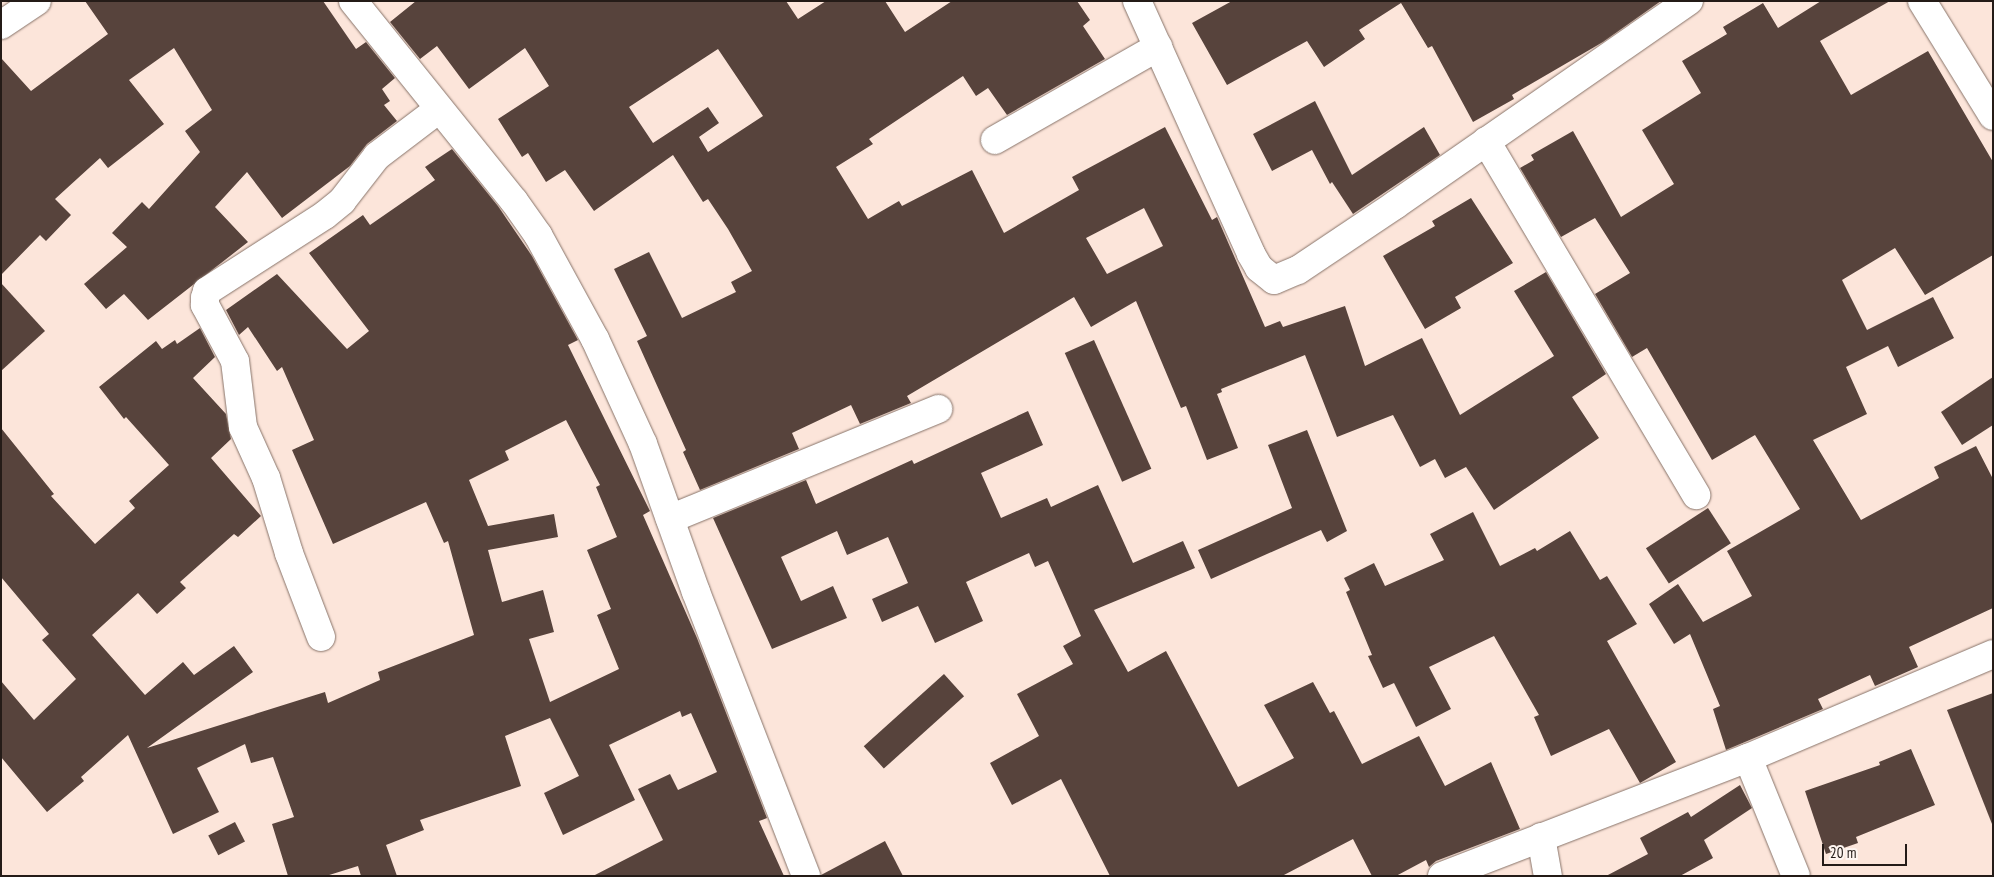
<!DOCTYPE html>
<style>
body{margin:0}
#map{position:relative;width:1994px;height:877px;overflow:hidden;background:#fce5da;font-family:"PT Sans Narrow",sans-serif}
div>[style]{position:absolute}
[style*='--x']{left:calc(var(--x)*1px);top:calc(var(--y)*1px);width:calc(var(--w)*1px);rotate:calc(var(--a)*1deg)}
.building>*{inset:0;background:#57433c;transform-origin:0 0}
.roads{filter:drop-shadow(0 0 1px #877369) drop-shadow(0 0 1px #877369)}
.minor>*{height:28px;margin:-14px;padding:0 14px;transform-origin:14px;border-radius:14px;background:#fff}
span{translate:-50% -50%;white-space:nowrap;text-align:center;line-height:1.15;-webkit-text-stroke:5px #fff6f1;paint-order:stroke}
.frame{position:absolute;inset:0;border:2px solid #241b17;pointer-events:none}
.scale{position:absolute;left:1822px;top:844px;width:85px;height:22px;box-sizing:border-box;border:2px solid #241b17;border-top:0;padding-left:6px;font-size:15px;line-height:18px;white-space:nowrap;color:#241b17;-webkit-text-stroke:4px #fff6f1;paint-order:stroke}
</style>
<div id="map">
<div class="building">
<div style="clip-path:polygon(85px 1px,323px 1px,356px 49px,366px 42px,395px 78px,382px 89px,390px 101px,384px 105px,397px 121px,367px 144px,350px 166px,282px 218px,247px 172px,215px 207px,248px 242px,148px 320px,124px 294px,106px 309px,84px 284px,127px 247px,112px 233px,142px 202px,149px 209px,200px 152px,185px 131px,212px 110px,174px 48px,129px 80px,164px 124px,108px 168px,100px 158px,55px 199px,71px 215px,46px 241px,40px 235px,1px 275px,1px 58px,31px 91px,108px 34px)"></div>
<div style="clip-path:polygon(evenodd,416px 1px,786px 1px,798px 19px,826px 1px,885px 1px,905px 32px,952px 1px,1077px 1px,1090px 20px,1083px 26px,1105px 59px,1007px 115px,988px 88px,976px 96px,963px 76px,869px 139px,873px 144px,836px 167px,868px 219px,899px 201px,902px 206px,972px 170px,1004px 233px,1079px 190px,1072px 177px,1165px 127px,1212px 220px,1217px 217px,1265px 327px,1280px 321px,1283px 327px,1345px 306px,1365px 366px,1422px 338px,1460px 415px,1554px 356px,1514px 291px,1546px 272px,1606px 374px,1572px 397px,1599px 438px,1494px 510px,1466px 467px,1445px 478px,1435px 459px,1420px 467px,1393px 415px,1337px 437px,1305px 355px,1221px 389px,1222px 392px,1217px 394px,1238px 448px,1207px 460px,1186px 406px,1181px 408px,1136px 301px,1091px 327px,1074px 297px,907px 396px,911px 403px,860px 424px,851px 405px,792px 433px,799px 449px,700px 490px,683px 452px,686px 450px,637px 341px,647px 336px,614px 269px,649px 252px,682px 318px,736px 292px,731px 282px,752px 271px,728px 229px,708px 199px,703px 202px,673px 155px,594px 211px,565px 170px,546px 182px,528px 153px,522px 157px,498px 119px,549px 86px,525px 48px,469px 89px,437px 46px,420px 59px,390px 22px,416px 1px,718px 49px,763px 116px,708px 152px,699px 137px,719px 123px,708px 107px,653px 143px,629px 107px,718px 49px,416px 1px,1144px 208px,1163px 246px,1107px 274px,1086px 238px,1144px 208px)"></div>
<div style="clip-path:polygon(1232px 1px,1661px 1px,1603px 42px,1512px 95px,1514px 99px,1473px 122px,1432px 46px,1428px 48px,1401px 3px,1359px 30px,1365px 39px,1324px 67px,1307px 41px,1227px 85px,1192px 23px)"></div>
<div style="clip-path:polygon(1821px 1px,1890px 1px,1820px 41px,1851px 95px,1928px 51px,1993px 162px,1993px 255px,1925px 295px,1895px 248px,1842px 280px,1867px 330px,1933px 297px,1954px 338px,1898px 367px,1888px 346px,1846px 367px,1867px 414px,1813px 440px,1861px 520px,1939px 478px,1934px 467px,1976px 446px,1993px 479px,1993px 608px,1909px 647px,1918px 667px,1875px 686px,1870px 675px,1818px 699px,1823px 709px,1726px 750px,1713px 709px,1720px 706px,1690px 634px,1674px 644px,1649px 604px,1678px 584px,1703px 622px,1752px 596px,1727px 551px,1800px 509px,1755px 435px,1712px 460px,1647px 348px,1632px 357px,1595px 294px,1630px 273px,1595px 218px,1561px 237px,1520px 168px,1534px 160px,1531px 155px,1573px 131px,1621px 217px,1674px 184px,1642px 130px,1701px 93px,1682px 61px,1727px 34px,1723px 27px,1763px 3px,1778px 28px)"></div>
<div style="clip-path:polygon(1315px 101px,1352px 175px,1424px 127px,1440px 155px,1353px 214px,1332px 182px,1330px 184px,1312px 150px,1272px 171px,1253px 134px)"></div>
<div style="clip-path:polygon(evenodd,452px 149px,498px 206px,532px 256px,578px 340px,568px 345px,650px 511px,643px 515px,697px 638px,767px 818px,759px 821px,784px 876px,593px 876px,663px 840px,638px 789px,670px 774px,678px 790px,717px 772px,691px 713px,682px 717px,680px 711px,609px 745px,635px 800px,563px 835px,544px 793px,579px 776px,550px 718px,505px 736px,521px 786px,420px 820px,424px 830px,386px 845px,397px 876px,361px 876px,358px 866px,326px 876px,288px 876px,272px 824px,294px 817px,273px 757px,251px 763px,245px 744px,197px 768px,219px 812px,173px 834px,128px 735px,81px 777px,84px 781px,47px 812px,1px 757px,1px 681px,34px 720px,76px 679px,42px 640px,49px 634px,1px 577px,1px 428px,54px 494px,51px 496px,95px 544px,135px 508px,129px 501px,169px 465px,126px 417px,124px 419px,99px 387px,156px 341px,162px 349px,175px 340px,177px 344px,200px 328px,215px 357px,193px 378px,226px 414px,231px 439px,211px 458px,261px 516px,238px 537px,234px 534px,180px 582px,186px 588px,157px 614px,138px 593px,92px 635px,145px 695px,183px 662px,194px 675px,234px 646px,253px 672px,147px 748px,325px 692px,328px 703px,380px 680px,378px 672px,474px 635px,448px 541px,444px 543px,426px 502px,333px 544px,292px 450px,314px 440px,282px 367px,277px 371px,248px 327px,239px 335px,226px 310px,277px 274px,347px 349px,369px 331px,309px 253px,363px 215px,370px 225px,435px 180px,425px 167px,452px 149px,566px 420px,600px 485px,596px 487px,617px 537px,587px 550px,611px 609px,597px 615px,619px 669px,550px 702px,529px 639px,554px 632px,543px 590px,502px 602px,488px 550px,558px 537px,554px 514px,488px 526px,469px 480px,509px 460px,505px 451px,566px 420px)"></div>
<div style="clip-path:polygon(1471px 198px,1513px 263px,1455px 297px,1461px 308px,1425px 329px,1383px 256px,1435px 226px,1432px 221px)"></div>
<div style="clip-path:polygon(1px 283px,45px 331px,1px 371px)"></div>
<div style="left:1094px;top:340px;width:141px;height:32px;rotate:66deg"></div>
<div style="clip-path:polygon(1993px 377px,1993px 425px,1962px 445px,1941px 412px)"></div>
<div style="clip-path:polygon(1028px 411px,1043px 445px,981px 473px,1001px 518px,1047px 498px,1051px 507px,1098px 485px,1133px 563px,1183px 541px,1195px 568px,1094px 610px,1128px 672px,1166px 651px,1238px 787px,1294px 758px,1264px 705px,1313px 682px,1330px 713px,1334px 711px,1362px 764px,1419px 736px,1445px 786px,1491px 762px,1520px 829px,1436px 861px,1429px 867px,1426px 860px,1396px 876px,1372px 876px,1353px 839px,1282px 876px,1110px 876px,1061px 779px,1012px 805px,990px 763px,1039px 736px,1017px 694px,1073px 664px,1063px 646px,1081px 636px,1048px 561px,1035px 567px,1029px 553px,966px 582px,983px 621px,935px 643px,918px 606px,882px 622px,872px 599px,908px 583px,888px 537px,847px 555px,837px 531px,781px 557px,801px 601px,833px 586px,847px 618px,772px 649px,713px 518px,806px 480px,816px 504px,912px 460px,914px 464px)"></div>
<div style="clip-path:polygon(1307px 430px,1347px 531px,1327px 542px,1321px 530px,1211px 579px,1198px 550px,1292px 508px,1268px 445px)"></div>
<div style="left:1708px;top:508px;width:42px;height:74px;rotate:57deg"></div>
<div style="clip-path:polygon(1473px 512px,1500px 566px,1535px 548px,1537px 551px,1570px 531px,1600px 580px,1607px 576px,1637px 624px,1607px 641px,1676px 762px,1640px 783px,1609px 729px,1551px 756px,1534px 717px,1539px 715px,1494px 636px,1429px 667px,1451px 709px,1416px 727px,1394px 683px,1383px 688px,1368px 656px,1372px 655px,1346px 592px,1350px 590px,1344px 578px,1374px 563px,1385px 586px,1444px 560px,1430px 534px)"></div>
<div style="left:944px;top:674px;width:30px;height:108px;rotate:48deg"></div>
<div style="clip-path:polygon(1993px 693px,1993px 823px,1992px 824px,1947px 710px)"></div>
<div style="clip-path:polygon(1911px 749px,1935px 805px,1856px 837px,1858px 843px,1826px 854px,1805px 791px,1880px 765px,1879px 762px)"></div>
<div style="clip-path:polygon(1740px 785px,1752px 808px,1704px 840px,1713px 858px,1680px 876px,1606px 876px,1648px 854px,1640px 838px,1688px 812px,1691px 817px)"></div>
<div style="left:235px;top:822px;width:22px;height:30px;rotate:63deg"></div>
<div style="clip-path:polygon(885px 841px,903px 876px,821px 876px,821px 875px)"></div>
</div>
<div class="roads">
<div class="minor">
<div style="--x:353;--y:1;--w:257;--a:51.2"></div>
<div style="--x:514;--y:201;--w:42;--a:54.8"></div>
<div style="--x:538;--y:235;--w:119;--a:61.3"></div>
<div style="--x:595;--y:339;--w:115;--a:65.4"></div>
<div style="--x:643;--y:444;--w:157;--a:70.3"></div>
<div style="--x:696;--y:592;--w:305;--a:68.8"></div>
<div style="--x:1137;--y:1;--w:277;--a:65.7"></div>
<div style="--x:1251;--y:254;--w:16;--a:60"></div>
<div style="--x:1259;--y:268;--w:19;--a:39"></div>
<div style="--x:1274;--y:280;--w:26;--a:-23"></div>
<div style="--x:1298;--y:270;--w:117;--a:-33.8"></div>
<div style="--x:1395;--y:205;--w:358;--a:-34.8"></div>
<div style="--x:1922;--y:1;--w:135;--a:58.3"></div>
<div style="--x:1;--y:25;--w:43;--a:-33.7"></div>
<div style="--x:995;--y:140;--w:188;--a:-29.7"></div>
<div style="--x:1486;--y:141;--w:412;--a:59.3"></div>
<div style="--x:670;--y:519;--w:290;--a:-22.3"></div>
<div style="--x:321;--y:637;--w:90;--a:-110.9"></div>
<div style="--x:289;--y:553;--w:78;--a:-107"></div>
<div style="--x:266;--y:478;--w:56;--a:-114.3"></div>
<div style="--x:243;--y:427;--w:66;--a:-96.9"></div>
<div style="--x:235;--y:361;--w:64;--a:-118.2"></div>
<div style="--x:205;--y:305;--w:7;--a:-90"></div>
<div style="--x:205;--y:298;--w:7;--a:-74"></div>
<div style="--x:207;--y:291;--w:140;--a:-32.8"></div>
<div style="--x:325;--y:215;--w:22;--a:-39"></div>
<div style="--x:342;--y:201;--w:57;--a:-52.1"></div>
<div style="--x:377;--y:156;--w:78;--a:-37.2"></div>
<div style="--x:1748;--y:758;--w:127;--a:67.9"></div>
<div style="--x:1541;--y:837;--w:40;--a:80"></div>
<div style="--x:1442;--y:876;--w:328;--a:-21.1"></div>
<div style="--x:1748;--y:758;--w:266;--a:-23"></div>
</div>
</div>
<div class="frame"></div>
<div class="scale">20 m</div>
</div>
